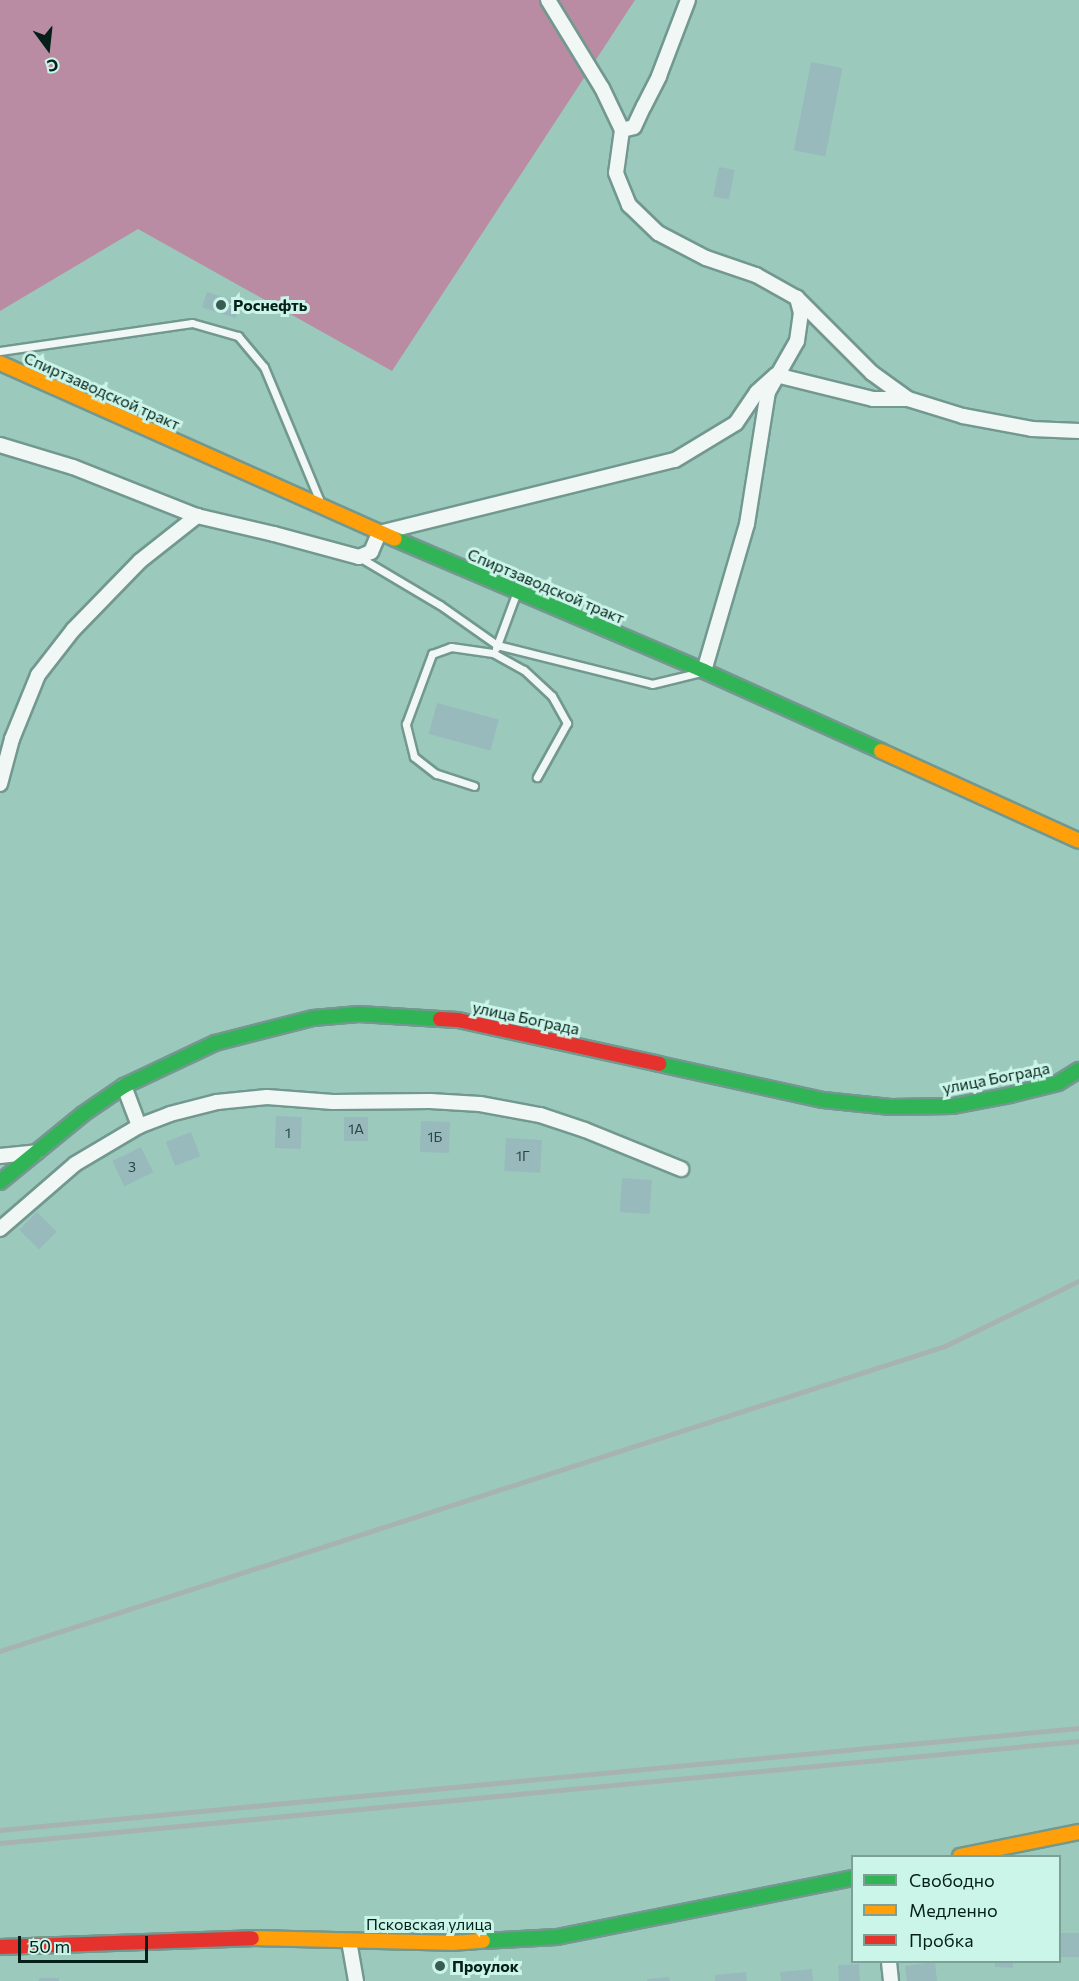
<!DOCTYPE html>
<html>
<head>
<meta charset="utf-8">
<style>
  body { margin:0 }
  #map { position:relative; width:1079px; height:1981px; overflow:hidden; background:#9bcabd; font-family:Commissioner,sans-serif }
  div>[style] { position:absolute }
  .forest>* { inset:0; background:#ba8ca4 }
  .building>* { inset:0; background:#98babc; transform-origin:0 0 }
  .roads { filter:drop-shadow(2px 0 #72988f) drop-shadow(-2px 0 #72988f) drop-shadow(0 2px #72988f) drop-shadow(0 -2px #72988f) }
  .lane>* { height:7px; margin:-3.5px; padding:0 3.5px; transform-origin:3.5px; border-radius:3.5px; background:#f0f7f5 }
  .street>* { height:14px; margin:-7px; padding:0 7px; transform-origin:7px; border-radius:7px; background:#f0f7f5 }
  .fast>* { height:14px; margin:-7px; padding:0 7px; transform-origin:7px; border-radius:7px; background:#30b455 }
  .slow>* { height:14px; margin:-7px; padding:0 7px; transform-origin:7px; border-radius:7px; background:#ff9f0a }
  .jam>* { height:14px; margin:-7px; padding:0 7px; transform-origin:7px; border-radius:7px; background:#e5322d }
  .rail>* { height:4.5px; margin:-2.25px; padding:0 2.25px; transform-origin:2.25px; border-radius:2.25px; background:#a7b3af }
  .dots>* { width:16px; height:16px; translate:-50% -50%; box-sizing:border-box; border:3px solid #ccf5e9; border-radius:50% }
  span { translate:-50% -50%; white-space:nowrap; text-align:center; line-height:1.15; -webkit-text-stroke:6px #ccf5e9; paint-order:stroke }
  .number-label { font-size:14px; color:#294642 }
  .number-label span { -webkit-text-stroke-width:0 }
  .poi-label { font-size:16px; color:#042019; font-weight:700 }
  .left { translate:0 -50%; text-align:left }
  .street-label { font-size:16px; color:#042019 }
  .legend { position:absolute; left:851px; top:1855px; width:210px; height:108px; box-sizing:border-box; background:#ccf5e9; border:2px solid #7ca096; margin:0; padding:8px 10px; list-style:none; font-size:18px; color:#042019 }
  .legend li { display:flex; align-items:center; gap:12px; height:30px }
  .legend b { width:30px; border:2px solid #7ca096 }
  .north { position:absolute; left:18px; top:18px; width:60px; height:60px; -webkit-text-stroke:4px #ccf5e9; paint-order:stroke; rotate:165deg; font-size:16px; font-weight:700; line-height:24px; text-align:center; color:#042019 }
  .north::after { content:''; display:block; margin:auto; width:21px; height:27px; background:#042019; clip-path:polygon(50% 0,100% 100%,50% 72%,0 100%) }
  .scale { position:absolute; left:18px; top:1936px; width:130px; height:27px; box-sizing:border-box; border:3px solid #042019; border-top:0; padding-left:8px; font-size:18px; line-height:21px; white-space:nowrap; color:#042019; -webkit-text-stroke:4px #ccf5e9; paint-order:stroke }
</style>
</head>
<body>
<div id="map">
  <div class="forest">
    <div style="clip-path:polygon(0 0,635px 0,392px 371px,138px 229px,0 311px)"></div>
  </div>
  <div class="building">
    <div style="left:811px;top:62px;width:32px;height:90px;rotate:11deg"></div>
    <div style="left:719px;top:167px;width:16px;height:30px;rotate:11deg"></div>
    <div style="left:207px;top:292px;width:35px;height:16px;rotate:18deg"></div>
    <div style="left:437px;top:703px;width:64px;height:32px;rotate:15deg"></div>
    <div style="left:276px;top:1116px;width:26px;height:32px;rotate:2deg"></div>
    <div style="left:344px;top:1117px;width:24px;height:24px"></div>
    <div style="left:421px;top:1121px;width:29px;height:31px;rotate:2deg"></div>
    <div style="left:191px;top:1132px;width:26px;height:27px;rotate:69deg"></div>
    <div style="left:506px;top:1138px;width:36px;height:33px;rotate:3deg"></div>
    <div style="left:141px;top:1147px;width:28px;height:32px;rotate:64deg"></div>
    <div style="left:622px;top:1178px;width:30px;height:34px;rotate:4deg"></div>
    <div style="left:37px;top:1212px;width:28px;height:25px;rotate:45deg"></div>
    <div style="left:1079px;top:1933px;width:24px;height:19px;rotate:90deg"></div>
    <div style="clip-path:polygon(935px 1962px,937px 1981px,907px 1981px,905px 1966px)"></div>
    <div style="clip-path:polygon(995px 1962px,1013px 1962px,1013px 1968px,995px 1967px)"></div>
    <div style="left:859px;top:1964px;width:17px;height:21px;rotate:87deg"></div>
    <div style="clip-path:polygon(812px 1969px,813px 1981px,781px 1981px,780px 1972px)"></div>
    <div style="clip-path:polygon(746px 1972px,747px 1981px,715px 1981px,715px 1975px)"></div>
    <div style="clip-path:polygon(669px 1977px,670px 1981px,647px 1981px,647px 1979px)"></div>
    <div style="left:39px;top:1978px;width:20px;height:3px"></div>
  </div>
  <div class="roads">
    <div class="lane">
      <div style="left:0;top:351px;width:194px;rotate:-8.3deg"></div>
      <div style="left:192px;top:323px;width:48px;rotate:15.8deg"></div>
      <div style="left:238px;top:336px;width:40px;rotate:50deg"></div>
      <div style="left:264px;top:367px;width:148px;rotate:67.4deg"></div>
      <div style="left:359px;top:557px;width:94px;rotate:30.7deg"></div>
      <div style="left:440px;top:605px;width:70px;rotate:35.1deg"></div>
      <div style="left:497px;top:645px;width:160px;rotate:14.1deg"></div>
      <div style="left:652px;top:684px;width:46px;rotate:-13.7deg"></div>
      <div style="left:496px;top:648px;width:58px;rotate:-69.7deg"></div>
      <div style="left:474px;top:786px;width:40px;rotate:-162deg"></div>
      <div style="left:436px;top:774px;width:28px;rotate:-142deg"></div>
      <div style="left:414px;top:757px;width:34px;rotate:-104deg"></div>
      <div style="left:406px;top:724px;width:75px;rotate:-69.6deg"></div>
      <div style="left:432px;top:654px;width:20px;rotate:-20deg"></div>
      <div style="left:451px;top:647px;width:42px;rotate:8.1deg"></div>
      <div style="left:493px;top:653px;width:35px;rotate:29deg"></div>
      <div style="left:524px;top:670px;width:38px;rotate:43deg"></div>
      <div style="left:552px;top:696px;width:31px;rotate:61deg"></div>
      <div style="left:567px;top:723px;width:62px;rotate:119.1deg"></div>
    </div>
    <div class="street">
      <div style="left:548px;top:0;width:103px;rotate:58.5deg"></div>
      <div style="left:602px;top:88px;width:47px;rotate:64.5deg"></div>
      <div style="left:622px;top:130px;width:43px;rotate:97.9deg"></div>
      <div style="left:616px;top:173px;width:35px;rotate:68deg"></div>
      <div style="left:629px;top:205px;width:40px;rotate:44deg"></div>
      <div style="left:658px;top:233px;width:54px;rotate:27.5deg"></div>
      <div style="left:706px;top:258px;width:53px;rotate:18.8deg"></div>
      <div style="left:756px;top:275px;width:47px;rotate:29.3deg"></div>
      <div style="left:797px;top:298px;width:106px;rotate:45deg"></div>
      <div style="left:872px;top:373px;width:44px;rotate:35.8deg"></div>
      <div style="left:622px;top:130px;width:12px;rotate:-14deg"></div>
      <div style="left:634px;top:127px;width:23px;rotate:-65deg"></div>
      <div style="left:644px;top:106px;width:34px;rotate:-63deg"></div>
      <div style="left:659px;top:76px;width:81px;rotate:-69.1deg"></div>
      <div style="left:0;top:445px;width:76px;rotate:16.8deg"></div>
      <div style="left:73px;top:467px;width:133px;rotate:21.6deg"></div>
      <div style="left:704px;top:671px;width:153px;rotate:-73.7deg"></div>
      <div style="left:747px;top:524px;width:134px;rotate:-81deg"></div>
      <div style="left:768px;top:392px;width:59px;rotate:-60.4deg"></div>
      <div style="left:797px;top:341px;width:28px;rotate:-82deg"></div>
      <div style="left:801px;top:313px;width:16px;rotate:-105deg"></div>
      <div style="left:0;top:784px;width:47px;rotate:-75.1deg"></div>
      <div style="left:12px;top:739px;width:69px;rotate:-67.9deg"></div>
      <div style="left:38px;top:675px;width:57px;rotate:-52.1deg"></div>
      <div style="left:73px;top:630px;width:96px;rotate:-45.8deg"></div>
      <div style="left:140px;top:561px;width:73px;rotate:-38.3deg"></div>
      <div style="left:197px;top:516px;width:79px;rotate:13.2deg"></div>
      <div style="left:274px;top:534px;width:88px;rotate:15.1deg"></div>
      <div style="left:359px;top:557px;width:13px;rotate:-23deg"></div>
      <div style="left:371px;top:552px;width:21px;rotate:-67deg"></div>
      <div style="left:379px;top:533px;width:305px;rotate:-13.9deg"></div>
      <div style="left:675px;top:460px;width:71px;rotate:-31.2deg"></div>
      <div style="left:736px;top:423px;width:37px;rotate:-56deg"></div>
      <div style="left:757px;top:392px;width:25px;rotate:-42deg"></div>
      <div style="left:776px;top:375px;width:100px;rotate:13.9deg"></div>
      <div style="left:873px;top:399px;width:35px"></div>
      <div style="left:908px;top:399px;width:58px;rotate:17.2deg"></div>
      <div style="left:963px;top:416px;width:70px;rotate:10.7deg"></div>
      <div style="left:1032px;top:429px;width:47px;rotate:2.4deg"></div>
      <div style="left:124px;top:1086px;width:43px;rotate:69.4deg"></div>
      <div style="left:0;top:1156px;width:37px;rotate:-6deg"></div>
      <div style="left:0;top:1229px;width:99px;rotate:-40.9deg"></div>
      <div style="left:75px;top:1164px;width:74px;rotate:-30.7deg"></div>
      <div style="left:139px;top:1126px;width:33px;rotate:-21deg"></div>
      <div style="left:170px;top:1114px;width:49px;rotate:-14.3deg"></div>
      <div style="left:217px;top:1102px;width:50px;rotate:-5.7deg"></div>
      <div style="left:267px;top:1097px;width:66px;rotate:4.3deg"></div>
      <div style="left:333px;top:1102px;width:97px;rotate:-0.6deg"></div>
      <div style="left:430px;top:1101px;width:50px;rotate:3.4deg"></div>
      <div style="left:480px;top:1104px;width:61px;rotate:10.4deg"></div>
      <div style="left:540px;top:1115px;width:47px;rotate:18.4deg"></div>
      <div style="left:585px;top:1130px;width:104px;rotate:22.1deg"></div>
      <div style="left:349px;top:1941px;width:41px;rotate:80.1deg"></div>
      <div style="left:889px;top:1962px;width:19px;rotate:84deg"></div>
    </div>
    <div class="fast">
      <div style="left:395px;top:539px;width:336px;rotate:23.1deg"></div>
      <div style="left:704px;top:671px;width:194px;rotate:24.3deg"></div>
      <div style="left:659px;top:1064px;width:168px;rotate:12.4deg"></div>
      <div style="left:823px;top:1100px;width:68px;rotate:5.9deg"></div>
      <div style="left:891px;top:1107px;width:62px;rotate:-0.9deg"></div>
      <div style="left:953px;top:1106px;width:58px;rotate:-10.9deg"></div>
      <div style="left:1010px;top:1095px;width:49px;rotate:-14deg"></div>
      <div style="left:1058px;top:1083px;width:25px;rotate:-32deg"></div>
      <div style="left:0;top:1182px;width:107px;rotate:-39.3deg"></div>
      <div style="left:83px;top:1114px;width:50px;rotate:-34.3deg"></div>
      <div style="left:124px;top:1086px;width:101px;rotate:-25.3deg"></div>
      <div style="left:215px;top:1043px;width:101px;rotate:-14.3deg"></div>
      <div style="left:313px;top:1018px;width:46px;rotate:-5deg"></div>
      <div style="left:359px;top:1014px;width:81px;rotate:3.5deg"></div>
      <div style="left:483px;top:1941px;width:74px;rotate:-3.1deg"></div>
      <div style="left:557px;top:1937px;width:301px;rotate:-11.3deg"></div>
    </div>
    <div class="slow">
      <div style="left:0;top:363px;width:432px;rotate:24deg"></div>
      <div style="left:881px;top:751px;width:217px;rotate:24.4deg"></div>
      <div style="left:960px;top:1856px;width:121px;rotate:-11.4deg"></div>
      <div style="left:252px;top:1938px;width:199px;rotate:1.4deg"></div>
      <div style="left:451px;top:1943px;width:32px;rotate:-4deg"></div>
    </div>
    <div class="jam">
      <div style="left:440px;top:1019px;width:18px;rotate:3deg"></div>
      <div style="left:458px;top:1020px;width:206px;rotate:12.3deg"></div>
      <div style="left:0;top:1947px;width:252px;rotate:-2deg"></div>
    </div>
  </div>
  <div class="rail">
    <div style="left:0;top:1651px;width:993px;rotate:-17.89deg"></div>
    <div style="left:945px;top:1346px;width:149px;rotate:-25.9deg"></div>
    <div style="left:0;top:1830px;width:1084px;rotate:-5.4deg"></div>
    <div style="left:0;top:1843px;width:1084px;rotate:-5.4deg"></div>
  </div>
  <div class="dots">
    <div style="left:221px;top:305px;background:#395c52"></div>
    <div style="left:440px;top:1966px;background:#395c52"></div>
  </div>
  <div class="number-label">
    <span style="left:356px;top:1129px">1А</span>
    <span style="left:288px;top:1133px">1</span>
    <span style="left:435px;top:1137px">1Б</span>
    <span style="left:523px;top:1156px">1Г</span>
    <span style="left:132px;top:1167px">3</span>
  </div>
  <div class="poi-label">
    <span class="left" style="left:233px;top:305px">Роснефть</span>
    <span class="left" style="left:452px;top:1966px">Проулок</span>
  </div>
  <div class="street-label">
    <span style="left:102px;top:391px;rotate:24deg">Спиртзаводской тракт</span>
    <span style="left:546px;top:586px;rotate:23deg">Спиртзаводской тракт</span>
    <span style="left:526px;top:1018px;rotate:12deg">улица Бограда</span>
    <span style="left:996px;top:1078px;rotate:-11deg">улица Бограда</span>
    <span style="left:429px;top:1924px">Псковская улица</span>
  </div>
  <ul class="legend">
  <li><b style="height:8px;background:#30b455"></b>Свободно</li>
  <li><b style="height:8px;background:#ff9f0a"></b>Медленно</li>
  <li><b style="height:8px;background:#e5322d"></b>Пробка</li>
  </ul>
  <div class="north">С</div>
  <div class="scale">50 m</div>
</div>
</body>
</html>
